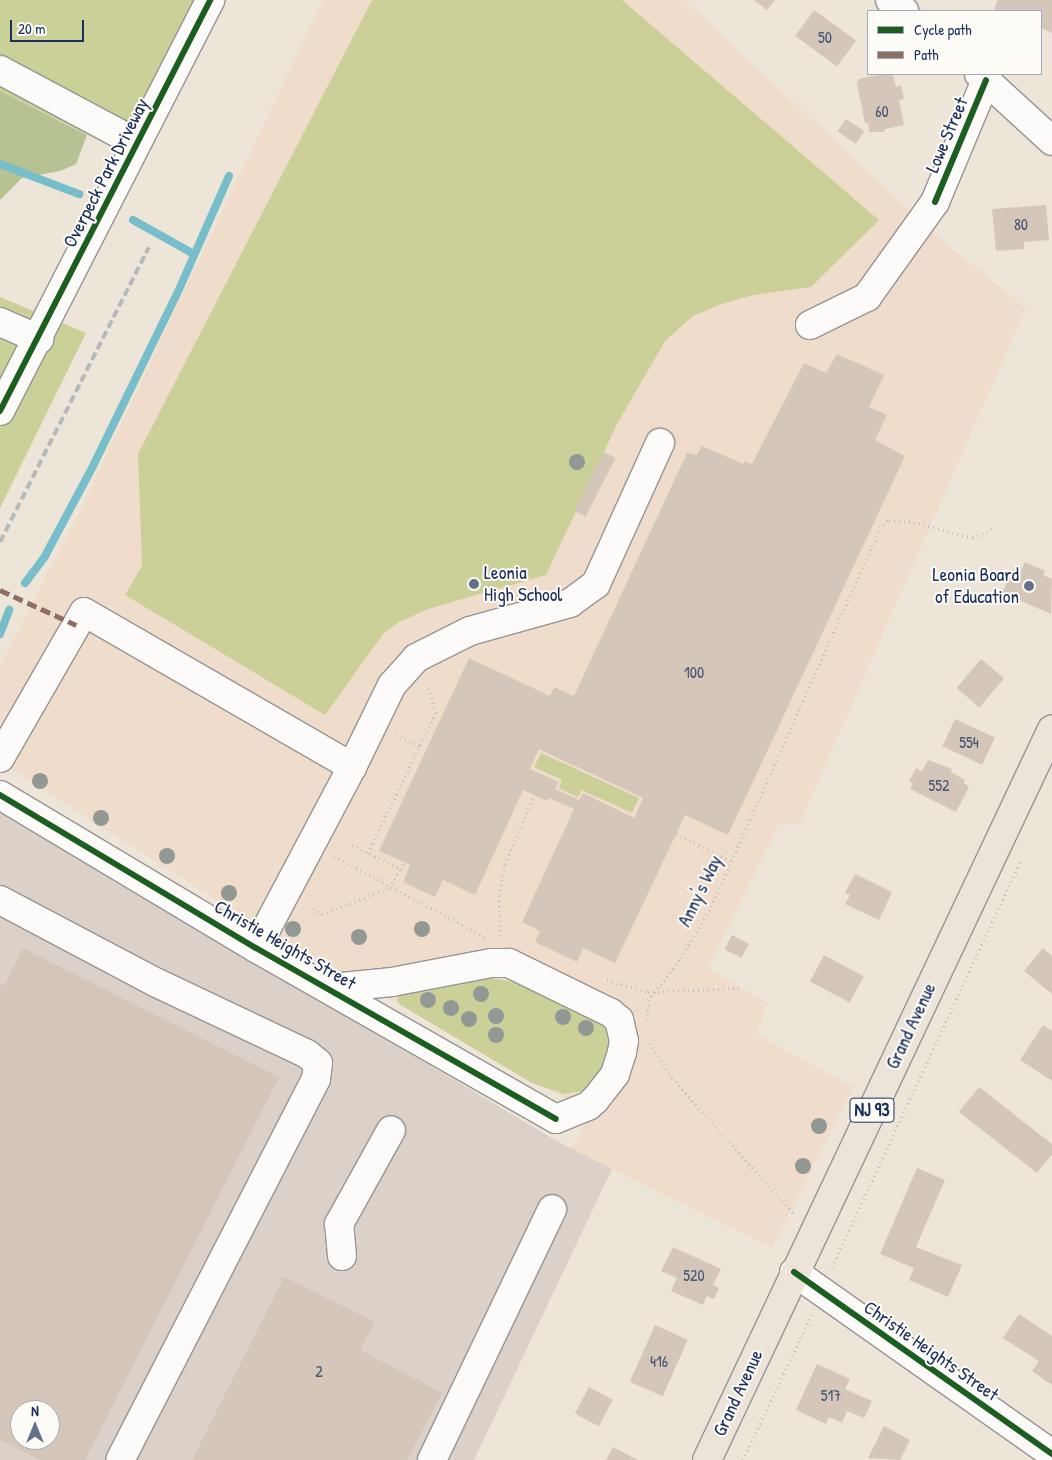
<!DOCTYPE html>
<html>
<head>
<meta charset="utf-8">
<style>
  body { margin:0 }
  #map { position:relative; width:1052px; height:1460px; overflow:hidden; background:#ede5d8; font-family:"Patrick Hand",sans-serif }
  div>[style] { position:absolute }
  .built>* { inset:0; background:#f0dcca }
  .industrial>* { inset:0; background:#dcd1c8 }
  .green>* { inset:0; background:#cad097 }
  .forest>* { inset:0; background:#b7c292 }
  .stream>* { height:8px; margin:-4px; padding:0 4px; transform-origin:4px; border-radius:4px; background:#77beca }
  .building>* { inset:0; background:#d4c7b9; transform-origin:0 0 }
  .path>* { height:3px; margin-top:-1.5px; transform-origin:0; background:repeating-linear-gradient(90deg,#c0c0c3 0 1px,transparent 0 5px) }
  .roads { filter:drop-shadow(1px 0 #959495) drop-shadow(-1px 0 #959495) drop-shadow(0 1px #959495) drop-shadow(0 -1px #959495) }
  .minor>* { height:28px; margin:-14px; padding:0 14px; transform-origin:14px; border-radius:14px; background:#fcfbf9 }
  .major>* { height:28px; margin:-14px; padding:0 14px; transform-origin:14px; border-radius:14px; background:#ece3d9 }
  .rail>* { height:4px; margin-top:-2px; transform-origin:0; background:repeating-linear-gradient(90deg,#b7b8bb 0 8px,transparent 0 12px) }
  .quiet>* { height:5px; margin-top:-2.5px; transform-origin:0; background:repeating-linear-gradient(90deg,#8d6e63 0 10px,transparent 0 15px) }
  .cycleway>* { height:6px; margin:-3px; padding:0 3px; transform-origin:3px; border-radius:3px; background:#1b5e20 }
  .trees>* { width:16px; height:16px; margin:-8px; border-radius:50%; background:#929995 }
  .dots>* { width:14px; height:14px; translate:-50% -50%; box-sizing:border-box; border:2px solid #fdfcf7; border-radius:50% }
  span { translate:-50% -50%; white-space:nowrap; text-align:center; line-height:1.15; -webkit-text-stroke:4px #fdfcf7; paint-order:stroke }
  .number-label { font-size:16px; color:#495575 }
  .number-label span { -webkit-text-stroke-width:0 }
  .shield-label span { padding:1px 4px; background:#fdfcf7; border:1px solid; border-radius:4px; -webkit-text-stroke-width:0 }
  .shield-label { font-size:18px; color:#1b2f5e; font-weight:700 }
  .street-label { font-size:19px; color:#1b2f5e }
  .poi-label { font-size:19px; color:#1b2f5e }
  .left { translate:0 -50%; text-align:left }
  .right { translate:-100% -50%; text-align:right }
  .legend { position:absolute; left:867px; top:10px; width:175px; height:65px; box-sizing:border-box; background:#fdfcf7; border:1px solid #a3aaba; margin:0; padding:6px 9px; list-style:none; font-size:15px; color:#1b2f5e }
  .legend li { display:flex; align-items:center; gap:10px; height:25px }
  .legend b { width:25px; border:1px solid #a3aaba }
  .north { position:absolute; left:10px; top:1400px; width:50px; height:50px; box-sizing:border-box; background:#fdfcf7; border:1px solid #a3aaba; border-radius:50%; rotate:0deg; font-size:14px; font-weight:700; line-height:20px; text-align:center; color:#1b2f5e }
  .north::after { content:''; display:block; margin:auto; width:18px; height:22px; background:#646f89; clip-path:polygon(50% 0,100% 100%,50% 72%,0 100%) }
  .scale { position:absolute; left:10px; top:20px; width:74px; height:22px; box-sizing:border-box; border:2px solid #1b2f5e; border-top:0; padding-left:6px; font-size:15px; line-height:18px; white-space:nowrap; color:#1b2f5e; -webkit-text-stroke:4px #fdfcf7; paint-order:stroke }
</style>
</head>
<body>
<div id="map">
  <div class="built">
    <div style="clip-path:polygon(323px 0,684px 0,939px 238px,1026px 308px,799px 825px,779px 824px,708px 968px,768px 1003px,756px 1034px,853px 1087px,772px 1248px,571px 1149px,590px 1116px,597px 1111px,532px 1083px,399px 1004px,273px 936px,0 762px,0 666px,84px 502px)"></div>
  </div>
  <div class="industrial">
    <div style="clip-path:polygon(evenodd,0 809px,555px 1140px,612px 1169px,474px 1460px,0 1460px,0 809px,20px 1410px,50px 1410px,50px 1440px,20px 1440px,20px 1410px)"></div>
  </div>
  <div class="green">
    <div style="clip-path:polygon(0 0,210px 0,128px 162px,108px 145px,0 91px)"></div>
    <div style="clip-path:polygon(372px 0,622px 0,879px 220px,811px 287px,753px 295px,722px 304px,693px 316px,665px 341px,617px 424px,546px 575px,428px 609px,399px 622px,383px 634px,325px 715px,125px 595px,142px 566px,138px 454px)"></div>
    <div style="clip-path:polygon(0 297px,86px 333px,0 508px)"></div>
    <div style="clip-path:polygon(541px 753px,639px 798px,632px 813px,582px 790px,578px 797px,559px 788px,562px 780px,534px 767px)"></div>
    <div style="clip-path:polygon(488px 977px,513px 982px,590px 1012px,610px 1027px,613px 1057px,587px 1090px,564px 1094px,532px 1083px,399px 1004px,397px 1000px,400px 994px)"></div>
  </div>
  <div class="forest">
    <div style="clip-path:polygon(0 91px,87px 135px,76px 164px,60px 171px,22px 178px,0 200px)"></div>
  </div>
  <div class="stream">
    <div style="left:0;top:164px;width:85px;rotate:20.8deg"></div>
    <div style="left:133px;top:220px;width:68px;rotate:29.2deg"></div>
    <div style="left:25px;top:583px;width:34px;rotate:-53deg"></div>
    <div style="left:45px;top:556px;width:102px;rotate:-61.9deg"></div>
    <div style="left:93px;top:466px;width:191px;rotate:-64deg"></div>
    <div style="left:177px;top:294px;width:129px;rotate:-66.2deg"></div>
    <div style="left:0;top:634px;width:26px;rotate:-69deg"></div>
  </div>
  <div class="building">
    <div style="clip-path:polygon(754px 0,775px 0,767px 10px)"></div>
    <div style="clip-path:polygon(998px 0,1052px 0,1052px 33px,1041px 28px,1041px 11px,1000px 11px,994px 9px)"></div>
    <div style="left:814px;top:10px;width:52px;height:32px;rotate:36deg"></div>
    <div style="clip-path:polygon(882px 74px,893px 74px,896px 87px,901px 85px,904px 99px,899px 100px,904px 125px,885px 129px,884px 132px,869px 132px,868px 123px,865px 123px,857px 84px,859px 79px)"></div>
    <div style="left:846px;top:119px;width:22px;height:15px;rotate:34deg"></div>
    <div style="clip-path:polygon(1046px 205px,1049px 240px,1024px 242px,1024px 249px,996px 251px,992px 209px)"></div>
    <div style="clip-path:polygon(evenodd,837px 354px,884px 375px,869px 407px,887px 415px,875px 440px,905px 456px,728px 835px,685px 815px,615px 963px,583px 948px,577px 962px,535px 942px,540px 931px,522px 922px,574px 809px,549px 798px,547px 801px,523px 790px,475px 895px,443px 880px,435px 897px,403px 882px,410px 865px,379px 851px,469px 658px,550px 696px,554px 687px,574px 696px,687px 453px,697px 455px,702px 446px,743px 464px,744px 461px,752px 464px,804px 363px,826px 373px,837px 354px,539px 749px,643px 798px,634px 818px,583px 793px,579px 800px,555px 789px,559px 782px,530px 769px,539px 749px)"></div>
    <div style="left:604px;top:452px;width:13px;height:66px;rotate:27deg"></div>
    <div style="clip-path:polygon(1025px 562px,1045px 571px,1043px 575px,1052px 579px,1051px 614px,1002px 593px,1013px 569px,1020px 572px)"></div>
    <div style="left:981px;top:659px;width:30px;height:38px;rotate:40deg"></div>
    <div style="left:955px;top:719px;width:44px;height:30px;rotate:25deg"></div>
    <div style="clip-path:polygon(928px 760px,952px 769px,951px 772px,965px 780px,964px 783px,969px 787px,956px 812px,910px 789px,913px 783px,909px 781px,916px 768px,922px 771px)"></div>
    <div style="clip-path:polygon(855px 874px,892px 892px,879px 920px,845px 904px,850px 895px,845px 893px)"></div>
    <div style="left:732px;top:935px;width:19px;height:16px;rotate:28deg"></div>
    <div style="clip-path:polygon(evenodd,23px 948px,279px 1077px,85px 1460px,41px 1460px,0 1440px,0 984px,4px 986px,23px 948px,20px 1410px,50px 1410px,50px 1440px,20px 1440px,20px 1410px)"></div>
    <div style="clip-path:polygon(1043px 948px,1052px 956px,1052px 994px,1024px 971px)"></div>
    <div style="left:824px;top:955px;width:45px;height:30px;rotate:28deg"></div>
    <div style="clip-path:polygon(1043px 1025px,1052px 1031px,1052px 1081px,1020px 1060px)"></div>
    <div style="clip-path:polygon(979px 1087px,1052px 1144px,1052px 1154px,1037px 1173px,959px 1112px)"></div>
    <div style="clip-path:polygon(917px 1168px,945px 1180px,916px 1247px,962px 1265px,948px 1297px,909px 1280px,914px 1268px,880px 1254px)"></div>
    <div style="clip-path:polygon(673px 1247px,721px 1269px,713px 1285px,719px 1288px,714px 1299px,707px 1296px,703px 1305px,671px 1291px,677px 1278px,661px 1271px)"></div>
    <div style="clip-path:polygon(284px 1277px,375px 1322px,360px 1350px,442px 1393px,407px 1460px,192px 1460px)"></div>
    <div style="clip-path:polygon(1019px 1314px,1052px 1336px,1052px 1385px,1032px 1371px,1039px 1361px,1003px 1338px)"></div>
    <div style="left:655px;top:1325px;width:36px;height:62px;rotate:24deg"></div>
    <div style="clip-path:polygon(817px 1364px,850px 1379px,845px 1389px,872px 1401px,864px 1418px,847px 1411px,842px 1423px,829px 1417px,826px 1424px,796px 1410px)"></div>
    <div style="left:589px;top:1387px;width:27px;height:30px;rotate:28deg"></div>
    <div style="clip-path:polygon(884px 1426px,910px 1440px,900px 1460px,868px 1458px)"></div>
    <div style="clip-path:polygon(613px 1447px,638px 1460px,606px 1460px)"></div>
  </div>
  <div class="path">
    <div style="left:396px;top:735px;width:26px;rotate:25deg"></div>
    <div style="left:676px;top:834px;width:61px;rotate:26.1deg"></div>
    <div style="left:352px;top:845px;width:55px;rotate:26.1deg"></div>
    <div style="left:401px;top:869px;width:8px;rotate:-60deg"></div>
    <div style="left:368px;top:853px;width:156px;rotate:-64.1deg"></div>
    <div style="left:436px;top:713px;width:30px;rotate:-107deg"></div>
    <div style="left:334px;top:856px;width:171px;rotate:28.2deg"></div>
    <div style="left:313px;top:908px;width:11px;rotate:34deg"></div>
    <div style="left:322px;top:914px;width:73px;rotate:-20.9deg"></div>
    <div style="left:390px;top:888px;width:22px;rotate:-60deg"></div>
    <div style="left:500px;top:936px;width:41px;rotate:-91.4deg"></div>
    <div style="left:499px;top:895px;width:32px;rotate:-79deg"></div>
    <div style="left:505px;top:864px;width:74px;rotate:-66.9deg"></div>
    <div style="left:607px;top:980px;width:43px;rotate:16.3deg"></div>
    <div style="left:648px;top:992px;width:93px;rotate:-2.5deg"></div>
    <div style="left:647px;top:1020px;width:20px;rotate:-87deg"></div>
    <div style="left:648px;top:1000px;width:53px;rotate:-51.8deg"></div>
    <div style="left:681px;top:958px;width:55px;rotate:-59.2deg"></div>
    <div style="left:709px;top:911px;width:419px;rotate:-65.9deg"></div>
    <div style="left:880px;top:528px;width:12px;rotate:-42deg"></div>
    <div style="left:889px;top:520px;width:25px;rotate:5deg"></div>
    <div style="left:914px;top:522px;width:61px;rotate:15.2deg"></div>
    <div style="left:973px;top:538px;width:21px;rotate:-25deg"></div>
    <div style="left:650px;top:1043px;width:41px;rotate:57.8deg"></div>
    <div style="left:672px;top:1078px;width:183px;rotate:48.1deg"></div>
    <div style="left:832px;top:1267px;width:449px;rotate:-65.1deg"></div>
    <div style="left:743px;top:1460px;width:161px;rotate:-64.7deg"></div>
  </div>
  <div class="roads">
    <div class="minor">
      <div style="left:890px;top:0;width:18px;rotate:38deg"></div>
      <div style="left:0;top:70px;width:155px;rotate:28.1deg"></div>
      <div style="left:979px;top:74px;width:99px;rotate:42.5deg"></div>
      <div style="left:0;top:322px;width:43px;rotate:23.6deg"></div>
      <div style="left:810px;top:325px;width:64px;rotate:-26.2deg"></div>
      <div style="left:867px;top:297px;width:117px;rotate:-54.4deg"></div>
      <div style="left:935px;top:202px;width:132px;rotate:-67.3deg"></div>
      <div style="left:0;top:411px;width:462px;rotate:-62.9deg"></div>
      <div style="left:0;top:758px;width:168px;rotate:-60.1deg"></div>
      <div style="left:84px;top:612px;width:310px;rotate:30deg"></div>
      <div style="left:352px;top:767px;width:205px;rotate:117.9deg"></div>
      <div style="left:352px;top:767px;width:91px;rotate:-64deg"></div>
      <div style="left:392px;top:685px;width:36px;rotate:-48deg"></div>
      <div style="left:416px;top:658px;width:60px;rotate:-26.6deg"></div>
      <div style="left:470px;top:631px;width:104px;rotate:-15.6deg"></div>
      <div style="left:570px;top:603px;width:32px;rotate:-36deg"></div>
      <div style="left:596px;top:584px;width:155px;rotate:-65.6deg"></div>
      <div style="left:0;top:795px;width:298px;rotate:30.9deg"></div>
      <div style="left:256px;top:948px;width:345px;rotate:29.7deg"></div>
      <div style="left:556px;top:1119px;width:35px;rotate:-22deg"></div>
      <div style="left:588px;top:1106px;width:9px;rotate:-41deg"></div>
      <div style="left:595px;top:1100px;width:33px;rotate:-52deg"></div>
      <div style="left:615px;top:1074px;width:23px;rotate:-72deg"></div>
      <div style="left:622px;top:1052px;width:11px;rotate:-80deg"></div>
      <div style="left:624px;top:1041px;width:22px;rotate:-103deg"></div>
      <div style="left:619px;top:1020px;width:11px;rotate:-139deg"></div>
      <div style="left:611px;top:1013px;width:114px;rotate:-153.9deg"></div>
      <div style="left:509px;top:963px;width:18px;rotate:180deg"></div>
      <div style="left:491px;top:963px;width:101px;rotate:169.1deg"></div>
      <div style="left:392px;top:982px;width:61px;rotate:174.4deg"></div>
      <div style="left:0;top:900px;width:175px;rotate:27.9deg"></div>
      <div style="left:155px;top:982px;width:168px;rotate:25.3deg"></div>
      <div style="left:307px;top:1054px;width:14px;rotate:39deg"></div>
      <div style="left:318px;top:1063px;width:16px;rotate:97deg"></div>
      <div style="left:316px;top:1079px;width:428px;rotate:117.2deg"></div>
      <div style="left:342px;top:1256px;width:32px;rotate:-95deg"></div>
      <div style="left:339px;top:1224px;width:107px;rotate:-61deg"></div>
      <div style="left:794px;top:1272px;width:316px;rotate:35.2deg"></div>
      <div style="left:432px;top:1460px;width:278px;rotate:-64.4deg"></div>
    </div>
    <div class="major">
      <div style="left:707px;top:1460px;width:808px;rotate:-64.73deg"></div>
    </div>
  </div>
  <div class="rail">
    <div style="left:0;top:542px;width:330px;rotate:-63.2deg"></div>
  </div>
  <div class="quiet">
    <div style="left:0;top:590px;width:84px;rotate:24.7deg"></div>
  </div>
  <div class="cycleway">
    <div style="left:935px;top:202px;width:132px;rotate:-67.3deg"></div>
    <div style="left:0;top:411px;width:462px;rotate:-62.9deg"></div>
    <div style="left:0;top:795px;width:298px;rotate:30.9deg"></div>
    <div style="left:256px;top:948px;width:345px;rotate:29.7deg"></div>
    <div style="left:794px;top:1272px;width:316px;rotate:35.2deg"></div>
  </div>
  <div class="trees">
    <div style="left:577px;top:462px"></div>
    <div style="left:40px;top:781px"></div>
    <div style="left:101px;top:818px"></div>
    <div style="left:167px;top:856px"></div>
    <div style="left:229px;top:893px"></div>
    <div style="left:293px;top:929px"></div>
    <div style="left:422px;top:929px"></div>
    <div style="left:359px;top:937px"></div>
    <div style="left:481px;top:994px"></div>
    <div style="left:428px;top:1000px"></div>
    <div style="left:451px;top:1008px"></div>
    <div style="left:496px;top:1016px"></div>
    <div style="left:563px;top:1017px"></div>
    <div style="left:469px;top:1019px"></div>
    <div style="left:586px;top:1028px"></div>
    <div style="left:496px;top:1035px"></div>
    <div style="left:819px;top:1126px"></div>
    <div style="left:803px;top:1166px"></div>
  </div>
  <div class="dots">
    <div style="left:474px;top:584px;background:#646f89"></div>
    <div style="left:1029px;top:586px;background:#646f89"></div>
  </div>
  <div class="number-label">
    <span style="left:825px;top:37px">50</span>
    <span style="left:882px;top:111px">60</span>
    <span style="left:1021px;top:224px">80</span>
    <span style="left:694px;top:672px">100</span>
    <span style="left:969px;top:742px">554</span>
    <span style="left:939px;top:785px">552</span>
    <span style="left:694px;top:1275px">520</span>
    <span style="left:659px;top:1361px">416</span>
    <span style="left:319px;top:1371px">2</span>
    <span style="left:831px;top:1395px">517</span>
  </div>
  <div class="shield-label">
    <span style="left:872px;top:1110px">NJ 93</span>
  </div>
  <div class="street-label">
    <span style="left:947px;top:135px;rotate:-67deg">Lowe Street</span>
    <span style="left:106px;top:173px;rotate:-63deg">Overpeck Park Driveway</span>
    <span style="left:700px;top:891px;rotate:-64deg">Anny's Way</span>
    <span style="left:285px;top:945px;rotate:30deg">Christie Heights Street</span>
    <span style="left:911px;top:1026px;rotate:-65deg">Grand Avenue</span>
    <span style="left:931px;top:1351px;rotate:35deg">Christie Heights Street</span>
    <span style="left:738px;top:1393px;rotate:-65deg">Grand Avenue</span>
  </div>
  <div class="poi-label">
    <span class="left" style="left:484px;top:584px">Leonia<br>High School</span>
    <span class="right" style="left:1019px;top:586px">Leonia Board<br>of Education</span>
  </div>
  <ul class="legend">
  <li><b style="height:6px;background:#1b5e20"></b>Cycle path</li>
  <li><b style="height:6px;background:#8d6e63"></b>Path</li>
  </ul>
  <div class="north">N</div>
  <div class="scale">20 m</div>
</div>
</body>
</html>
